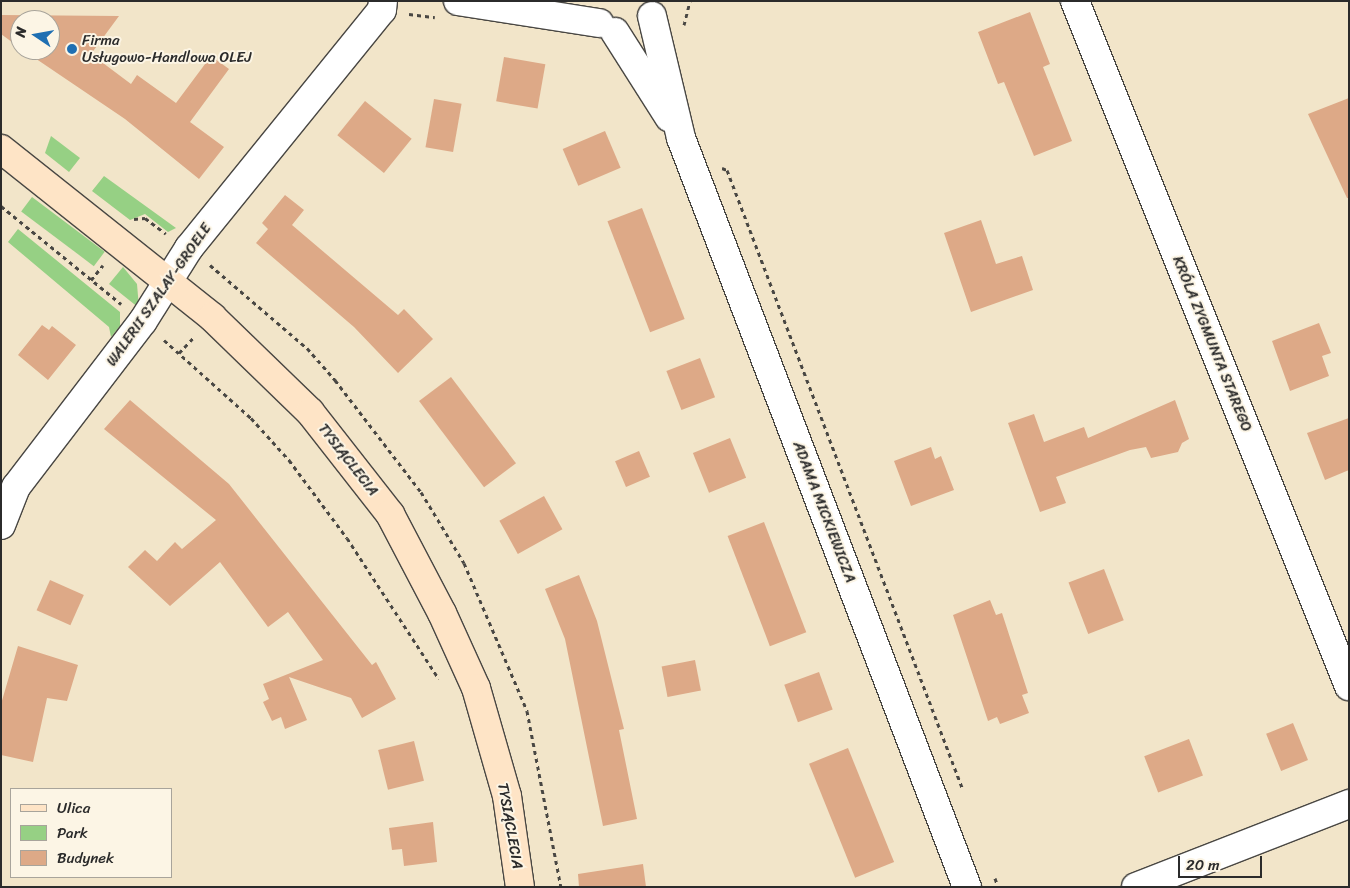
<!DOCTYPE html>
<html>
<head>
<meta charset="utf-8">
<style>
  body { margin:0 }
  #map { position:relative; width:1350px; height:888px; overflow:hidden; background:#f2e5c9; font-family:Sriracha,sans-serif }
  div>[style] { position:absolute }
  .green>* { inset:0; background:#96d084; transform-origin:0 0 }
  .building>* { inset:0; background:#dda987; transform-origin:0 0 }
  .path>* { height:3px; margin-top:-1.5px; transform-origin:0; background:repeating-linear-gradient(90deg,#494743 0 4px,transparent 0 8px) }
  .roads { filter:drop-shadow(1px 0 #494743) drop-shadow(-1px 0 #494743) drop-shadow(0 1px #494743) drop-shadow(0 -1px #494743) }
  .street>* { height:28px; margin:-14px; padding:0 14px; transform-origin:14px; border-radius:14px; background:#fff }
  .secondary>* { height:28px; margin:-14px; padding:0 14px; transform-origin:14px; border-radius:14px; background:#fee4c6 }
  .dots>* { width:14px; height:14px; translate:-50% -50%; box-sizing:border-box; border:2px solid #fcf5e5; border-radius:50% }
  span { translate:-50% -50%; white-space:nowrap; text-align:center; line-height:1.15; -webkit-text-stroke:4px #fcf5e5; paint-order:stroke }
  .poi-label { font-size:15px; color:#2b2b2b }
  .left { translate:0 -50%; text-align:left }
  .street-label { font-size:15px; color:#2b2b2b }
  .frame { position:absolute; inset:0; border:2px solid #2b2b2b; pointer-events:none }
  .legend { position:absolute; left:10px; top:788px; width:162px; height:90px; box-sizing:border-box; background:#fcf5e5; border:1px solid #a8a49b; margin:0; padding:6px 9px; list-style:none; font-size:15px; color:#2b2b2b }
  .legend li { display:flex; align-items:center; gap:10px; height:25px }
  .legend b { width:25px; border:1px solid #a8a49b }
  .north { position:absolute; left:10px; top:10px; width:50px; height:50px; box-sizing:border-box; background:#fcf5e5; border:1px solid #a8a49b; border-radius:50%; rotate:282deg; font-size:14px; font-weight:700; line-height:20px; text-align:center; color:#2b2b2b }
  .north::after { content:''; display:block; margin:auto; width:18px; height:22px; background:#1f6fb2; clip-path:polygon(50% 0,100% 100%,50% 72%,0 100%) }
  .scale { position:absolute; left:1178px; top:856px; width:84px; height:22px; box-sizing:border-box; border:2px solid #2b2b2b; border-top:0; padding-left:6px; font-size:15px; line-height:18px; white-space:nowrap; color:#2b2b2b; -webkit-text-stroke:4px #fcf5e5; paint-order:stroke }
</style>
</head>
<body>
<div id="map">
  <div class="green">
    <div style="clip-path:polygon(51px 136px,80px 158px,69px 172px,45px 153px)"></div>
    <div style="clip-path:polygon(104px 176px,176px 228px,168px 232px,145px 214px,130px 220px,92px 191px)"></div>
    <div style="left:32px;top:197px;width:91px;height:18px;rotate:37deg"></div>
    <div style="clip-path:polygon(18px 229px,120px 312px,120px 326px,111px 337px,109px 327px,8px 242px)"></div>
    <div style="clip-path:polygon(123px 267px,137px 284px,139px 308px,109px 284px)"></div>
  </div>
  <div class="building">
    <div style="clip-path:polygon(1030px 12px,1050px 64px,1043px 67px,1072px 141px,1034px 156px,1004px 82px,998px 84px,978px 32px)"></div>
    <div style="clip-path:polygon(1px 15px,119px 16px,91px 54px,131px 84px,137px 75px,176px 103px,211px 56px,229px 69px,190px 122px,224px 147px,199px 179px,125px 119px,23px 50px,50px 50px,50px 20px,20px 20px,20px 48px,1px 34px)"></div>
    <div style="left:504px;top:57px;width:42px;height:45px;rotate:10deg"></div>
    <div style="clip-path:polygon(1349px 98px,1349px 198px,1347px 198px,1308px 114px)"></div>
    <div style="left:434px;top:99px;width:28px;height:49px;rotate:10deg"></div>
    <div style="left:365px;top:101px;width:60px;height:44px;rotate:39deg"></div>
    <div style="left:605px;top:131px;width:40px;height:46px;rotate:67deg"></div>
    <div style="clip-path:polygon(285px 195px,304px 210px,292px 225px,398px 315px,404px 309px,433px 339px,398px 373px,354px 327px,256px 243px,268px 229px,262px 223px)"></div>
    <div style="left:642px;top:208px;width:119px;height:37px;rotate:69deg"></div>
    <div style="clip-path:polygon(981px 220px,996px 264px,1022px 256px,1033px 290px,971px 312px,944px 233px)"></div>
    <div style="clip-path:polygon(1319px 323px,1331px 353px,1322px 356px,1329px 376px,1290px 391px,1272px 341px)"></div>
    <div style="clip-path:polygon(42px 325px,49px 330px,52px 326px,76px 345px,48px 380px,18px 355px)"></div>
    <div style="left:700px;top:358px;width:42px;height:36px;rotate:69deg"></div>
    <div style="left:451px;top:377px;width:108px;height:40px;rotate:53deg"></div>
    <div style="clip-path:polygon(130px 400px,229px 484px,372px 665px,376px 662px,396px 699px,362px 718px,351px 698px,289px 677px,307px 720px,285px 729px,281px 717px,272px 721px,263px 702px,269px 699px,263px 684px,323px 660px,288px 612px,268px 627px,220px 562px,170px 606px,128px 567px,145px 550px,157px 561px,175px 542px,182px 549px,216px 520px,104px 429px)"></div>
    <div style="clip-path:polygon(1175px 400px,1189px 439px,1182px 443px,1178px 452px,1151px 458px,1146px 447px,1130px 450px,1056px 477px,1066px 503px,1040px 512px,1008px 423px,1034px 414px,1044px 442px,1084px 427px,1088px 438px)"></div>
    <div style="clip-path:polygon(1349px 418px,1349px 470px,1325px 480px,1307px 433px)"></div>
    <div style="left:730px;top:438px;width:43px;height:40px;rotate:68deg"></div>
    <div style="clip-path:polygon(931px 447px,935px 459px,941px 456px,954px 490px,911px 506px,894px 461px)"></div>
    <div style="left:639px;top:451px;width:28px;height:26px;rotate:67deg"></div>
    <div style="left:544px;top:496px;width:38px;height:51px;rotate:61deg"></div>
    <div style="left:764px;top:522px;width:118px;height:39px;rotate:69deg"></div>
    <div style="left:1104px;top:569px;width:55px;height:38px;rotate:69deg"></div>
    <div style="clip-path:polygon(579px 575px,597px 621px,624px 729px,619px 730px,637px 819px,603px 826px,565px 639px,545px 589px)"></div>
    <div style="left:50px;top:580px;width:37px;height:33px;rotate:24deg"></div>
    <div style="clip-path:polygon(990px 600px,996px 615px,1002px 613px,1028px 693px,1022px 695px,1029px 713px,1000px 724px,997px 717px,988px 721px,953px 615px)"></div>
    <div style="clip-path:polygon(18px 646px,78px 665px,67px 701px,47px 698px,33px 762px,1px 755px,1px 704px)"></div>
    <div style="left:695px;top:660px;width:31px;height:34px;rotate:79deg"></div>
    <div style="left:819px;top:672px;width:40px;height:37px;rotate:70deg"></div>
    <div style="left:1293px;top:723px;width:40px;height:29px;rotate:68deg"></div>
    <div style="left:1189px;top:739px;width:39px;height:48px;rotate:69deg"></div>
    <div style="left:414px;top:741px;width:41px;height:37px;rotate:76deg"></div>
    <div style="left:848px;top:748px;width:123px;height:42px;rotate:68deg"></div>
    <div style="clip-path:polygon(433px 822px,437px 862px,404px 866px,402px 849px,392px 850px,389px 828px)"></div>
    <div style="clip-path:polygon(643px 864px,646px 887px,579px 887px,578px 874px)"></div>
  </div>
  <div class="path">
    <div style="left:409px;top:14px;width:26px;rotate:7deg"></div>
    <div style="left:684px;top:25px;width:25px;rotate:-76deg"></div>
    <div style="left:722px;top:168px;width:5px;rotate:22deg"></div>
    <div style="left:727px;top:170px;width:663px;rotate:69.16deg"></div>
    <div style="left:1px;top:206px;width:155px;rotate:39.2deg"></div>
    <div style="left:134px;top:219px;width:11px;rotate:-5deg"></div>
    <div style="left:145px;top:218px;width:26px;rotate:37deg"></div>
    <div style="left:210px;top:265px;width:128px;rotate:40.6deg"></div>
    <div style="left:307px;top:348px;width:43px;rotate:48.8deg"></div>
    <div style="left:335px;top:380px;width:141px;rotate:52.5deg"></div>
    <div style="left:421px;top:492px;width:83px;rotate:58.8deg"></div>
    <div style="left:464px;top:563px;width:161px;rotate:66.9deg"></div>
    <div style="left:527px;top:711px;width:179px;rotate:79.1deg"></div>
    <div style="left:91px;top:280px;width:19px;rotate:-51deg"></div>
    <div style="left:164px;top:340px;width:117px;rotate:41.9deg"></div>
    <div style="left:251px;top:418px;width:57px;rotate:47.9deg"></div>
    <div style="left:289px;top:460px;width:97px;rotate:53.4deg"></div>
    <div style="left:347px;top:538px;width:168px;rotate:56.9deg"></div>
    <div style="left:179px;top:353px;width:22px;rotate:-47deg"></div>
    <div style="left:995px;top:878px;width:9px;rotate:72deg"></div>
  </div>
  <div class="roads">
    <div class="street">
      <div style="left:458px;top:1px;width:143px;rotate:8.9deg"></div>
      <div style="left:1075px;top:1px;width:738px;rotate:68.2deg"></div>
      <div style="left:652px;top:16px;width:125px;rotate:76.6deg"></div>
      <div style="left:681px;top:138px;width:802px;rotate:69.1deg"></div>
      <div style="left:615px;top:32px;width:101px;rotate:57.6deg"></div>
      <div style="left:1px;top:525px;width:41px;rotate:-68.5deg"></div>
      <div style="left:16px;top:487px;width:209px;rotate:-52.6deg"></div>
      <div style="left:143px;top:321px;width:86px;rotate:-57.8deg"></div>
      <div style="left:189px;top:248px;width:306px;rotate:-51deg"></div>
      <div style="left:382px;top:10px;width:9px;rotate:-84deg"></div>
      <div style="left:1136px;top:887px;width:229px;rotate:-21.3deg"></div>
    </div>
    <div class="secondary">
      <div style="left:1px;top:149px;width:270px;rotate:38.5deg"></div>
      <div style="left:212px;top:317px;width:136px;rotate:44.1deg"></div>
      <div style="left:310px;top:412px;width:130px;rotate:51.9deg"></div>
      <div style="left:390px;top:514px;width:112px;rotate:62.3deg"></div>
      <div style="left:442px;top:613px;width:82px;rotate:65.6deg"></div>
      <div style="left:476px;top:688px;width:112px;rotate:74deg"></div>
      <div style="left:507px;top:796px;width:92px;rotate:81.9deg"></div>
    </div>
  </div>
  <div class="dots">
    <div style="left:72px;top:49px;background:#1f6fb2"></div>
  </div>
  <div class="poi-label">
    <span class="left" style="left:82px;top:49px">Firma<br>Usługowo-Handlowa OLEJ</span>
  </div>
  <div class="street-label">
    <span style="left:159px;top:295px;rotate:-55deg">WALERII SZALAY-GROELE</span>
    <span style="left:1212px;top:344px;rotate:68deg">KRÓLA ZYGMUNTA STAREGO</span>
    <span style="left:348px;top:460px;rotate:52deg">TYSIĄCLECIA</span>
    <span style="left:824px;top:512px;rotate:69deg">ADAMA MICKIEWICZA</span>
    <span style="left:510px;top:826px;rotate:80deg">TYSIĄCLECIA</span>
  </div>
  <div class="frame"></div>
  <ul class="legend">
  <li><b style="height:6px;background:#fee4c6"></b>Ulica</li>
  <li><b style="height:14px;background:#96d084"></b>Park</li>
  <li><b style="height:14px;background:#dda987"></b>Budynek</li>
  </ul>
  <div class="north">N</div>
  <div class="scale">20 m</div>
</div>
</body>
</html>
